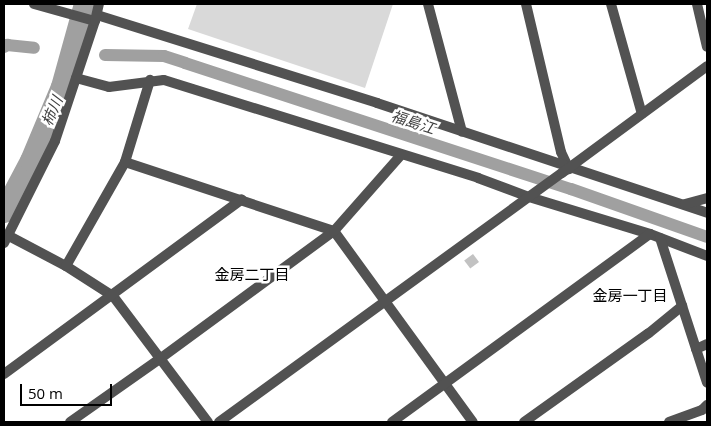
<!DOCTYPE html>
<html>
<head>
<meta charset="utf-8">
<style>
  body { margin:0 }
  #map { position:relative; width:711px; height:426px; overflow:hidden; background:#fff; font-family:"Open Sans","Noto Sans JP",sans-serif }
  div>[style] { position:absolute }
  .green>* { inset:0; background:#d9d9d9 }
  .canal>* { height:12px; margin:-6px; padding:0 6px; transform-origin:6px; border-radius:6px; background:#a0a0a0 }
  .river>* { height:22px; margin:-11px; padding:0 11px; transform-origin:11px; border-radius:11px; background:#a0a0a0 }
  .building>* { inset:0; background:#c2c2c2; transform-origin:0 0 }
  .minor>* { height:10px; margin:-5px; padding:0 5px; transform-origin:5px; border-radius:5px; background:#525252 }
  .tertiary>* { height:10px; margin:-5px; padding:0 5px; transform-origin:5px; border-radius:5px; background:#525252 }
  span { translate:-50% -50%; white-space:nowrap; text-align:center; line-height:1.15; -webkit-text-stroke:5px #fff; paint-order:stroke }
  .water-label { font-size:15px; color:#414141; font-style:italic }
  .neighbourhood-label { font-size:15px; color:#000 }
  .frame { position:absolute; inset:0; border:5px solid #000; pointer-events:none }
  .scale { position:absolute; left:20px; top:384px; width:92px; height:22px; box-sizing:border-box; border:2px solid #000; border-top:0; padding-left:6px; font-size:15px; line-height:18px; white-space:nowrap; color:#000; -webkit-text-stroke:4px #fff; paint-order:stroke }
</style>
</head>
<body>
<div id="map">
  <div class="green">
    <div style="clip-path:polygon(197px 4px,393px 4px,365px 88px,188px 29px)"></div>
  </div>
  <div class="canal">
    <div style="left:4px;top:47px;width:4px;rotate:-34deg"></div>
    <div style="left:7px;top:45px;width:27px;rotate:6deg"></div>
    <div style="left:105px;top:55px;width:59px;rotate:1deg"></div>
    <div style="left:164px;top:56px;width:22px;rotate:18deg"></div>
    <div style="left:185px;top:63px;width:406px;rotate:18.1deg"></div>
    <div style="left:571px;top:189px;width:144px;rotate:19.4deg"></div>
  </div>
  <div class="river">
    <div style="left:4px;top:212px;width:58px;rotate:-62.1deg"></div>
    <div style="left:31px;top:161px;width:80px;rotate:-67.3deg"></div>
    <div style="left:62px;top:87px;width:86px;rotate:-74.5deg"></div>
  </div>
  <div class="building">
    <div style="left:473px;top:254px;width:10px;height:11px;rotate:53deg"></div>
  </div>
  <div class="minor">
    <div style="left:34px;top:4px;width:63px;rotate:15.6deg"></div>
    <div style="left:428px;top:4px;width:132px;rotate:75.1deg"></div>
    <div style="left:526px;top:4px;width:152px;rotate:76.7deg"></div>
    <div style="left:561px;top:152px;width:19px;rotate:65deg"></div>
    <div style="left:611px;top:4px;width:114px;rotate:74.3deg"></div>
    <div style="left:697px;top:4px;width:44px;rotate:76.9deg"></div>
    <div style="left:97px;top:15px;width:294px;rotate:17.4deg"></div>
    <div style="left:377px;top:103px;width:348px;rotate:18.4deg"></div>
    <div style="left:76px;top:78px;width:34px;rotate:15deg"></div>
    <div style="left:109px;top:87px;width:55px;rotate:-7.3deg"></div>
    <div style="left:164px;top:80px;width:329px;rotate:17.3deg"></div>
    <div style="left:478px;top:178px;width:54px;rotate:20.4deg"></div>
    <div style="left:529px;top:197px;width:127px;rotate:17deg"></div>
    <div style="left:650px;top:234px;width:61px;rotate:21.1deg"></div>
    <div style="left:125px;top:162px;width:220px;rotate:18.3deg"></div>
    <div style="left:334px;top:231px;width:236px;rotate:54deg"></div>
    <div style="left:685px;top:204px;width:23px;rotate:-15deg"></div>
    <div style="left:9px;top:236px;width:64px;rotate:27.8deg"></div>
    <div style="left:66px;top:266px;width:56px;rotate:32.6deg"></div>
    <div style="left:113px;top:296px;width:158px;rotate:53deg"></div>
    <div style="left:660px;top:238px;width:152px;rotate:72deg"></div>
    <div style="left:4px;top:243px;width:114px;rotate:-63.4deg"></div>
    <div style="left:55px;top:141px;width:126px;rotate:-71.6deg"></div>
    <div style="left:95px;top:21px;width:17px;rotate:-77deg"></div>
    <div style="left:66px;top:266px;width:120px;rotate:-60.4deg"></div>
    <div style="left:125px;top:162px;width:86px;rotate:-73deg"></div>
    <div style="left:696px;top:349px;width:12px;rotate:-24deg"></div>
    <div style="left:4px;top:374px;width:295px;rotate:-36.3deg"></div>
    <div style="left:70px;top:422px;width:111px;rotate:-35.1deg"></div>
    <div style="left:161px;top:358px;width:215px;rotate:-36.3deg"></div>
    <div style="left:334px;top:231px;width:101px;rotate:-48.6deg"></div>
    <div style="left:219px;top:422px;width:424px;rotate:-36deg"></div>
    <div style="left:392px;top:422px;width:319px;rotate:-36.1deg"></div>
    <div style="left:524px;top:422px;width:153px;rotate:-35.5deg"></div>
    <div style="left:649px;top:333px;width:43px;rotate:-39.3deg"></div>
    <div style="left:669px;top:422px;width:35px;rotate:-20deg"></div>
    <div style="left:702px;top:410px;width:7px;rotate:-45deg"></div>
  </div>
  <div class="tertiary">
    <div style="left:562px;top:173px;width:180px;rotate:-36.4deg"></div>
  </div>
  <div class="water-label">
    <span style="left:52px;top:111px;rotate:-67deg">柿川</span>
    <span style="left:413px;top:122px;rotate:18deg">福島江</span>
  </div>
  <div class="neighbourhood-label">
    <span style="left:252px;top:275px">金房二丁目</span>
    <span style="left:630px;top:296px">金房一丁目</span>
  </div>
  <div class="frame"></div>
  <div class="scale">50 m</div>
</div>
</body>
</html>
